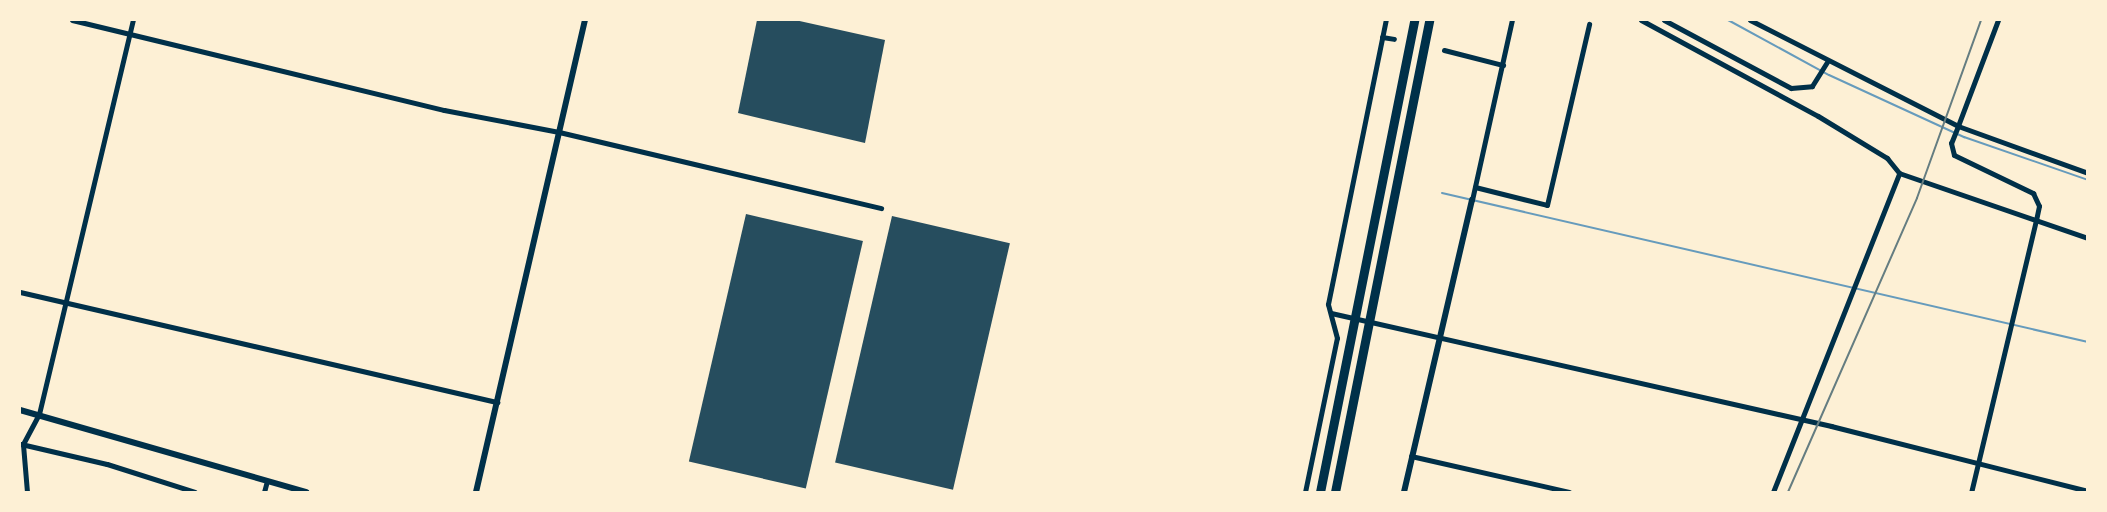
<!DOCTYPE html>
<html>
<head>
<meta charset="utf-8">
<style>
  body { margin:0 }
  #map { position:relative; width:2107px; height:512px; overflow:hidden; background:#fdf0d5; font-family:"DejaVu Sans",sans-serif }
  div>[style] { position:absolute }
  .stream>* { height:2px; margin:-1px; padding:0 1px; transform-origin:1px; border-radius:1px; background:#669bbc }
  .building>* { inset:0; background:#264d5e; transform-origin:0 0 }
  .minor>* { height:5px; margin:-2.5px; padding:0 2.5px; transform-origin:2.5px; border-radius:2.5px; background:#003049 }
  .tertiary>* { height:6px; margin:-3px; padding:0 3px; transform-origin:3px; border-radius:3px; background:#003049 }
  .motorway>* { height:9px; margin:-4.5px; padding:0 4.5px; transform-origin:4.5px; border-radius:4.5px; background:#003049 }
  .rail>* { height:2px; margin:-1px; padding:0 1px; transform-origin:1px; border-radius:1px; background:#657d81 }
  span { translate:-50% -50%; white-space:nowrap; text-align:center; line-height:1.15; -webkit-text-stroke:6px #fdf0d5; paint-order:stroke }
  .frame { position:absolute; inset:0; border:21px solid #fdf0d5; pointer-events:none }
</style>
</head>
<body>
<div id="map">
  <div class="stream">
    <div style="left:1728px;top:20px;width:115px;rotate:28.6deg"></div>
    <div style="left:1829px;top:75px;width:149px;rotate:24.7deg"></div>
    <div style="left:1964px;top:137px;width:131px;rotate:19.1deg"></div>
    <div style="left:1442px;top:193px;width:663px;rotate:12.99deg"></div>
  </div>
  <div class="building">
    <div style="clip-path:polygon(757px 20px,795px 20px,885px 40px,865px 143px,738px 113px)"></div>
    <div style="left:746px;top:214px;width:120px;height:254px;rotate:13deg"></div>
    <div style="left:892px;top:216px;width:121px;height:253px;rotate:13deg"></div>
  </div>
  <div class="minor">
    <div style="left:72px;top:20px;width:383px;rotate:13.6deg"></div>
    <div style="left:444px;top:110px;width:117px;rotate:10.8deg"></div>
    <div style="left:559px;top:132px;width:331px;rotate:13.3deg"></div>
    <div style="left:1641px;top:20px;width:201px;rotate:28.5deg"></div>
    <div style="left:1818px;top:116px;width:81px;rotate:31.3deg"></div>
    <div style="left:1887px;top:158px;width:19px;rotate:51deg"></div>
    <div style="left:1899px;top:173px;width:200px;rotate:19deg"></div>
    <div style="left:1664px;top:20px;width:144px;rotate:28.2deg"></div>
    <div style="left:1791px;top:88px;width:21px;rotate:-5deg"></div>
    <div style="left:1812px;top:86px;width:28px;rotate:-58deg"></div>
    <div style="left:1750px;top:20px;width:233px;rotate:27deg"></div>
    <div style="left:1958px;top:126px;width:18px;rotate:112deg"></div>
    <div style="left:1951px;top:143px;width:12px;rotate:76deg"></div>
    <div style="left:1954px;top:155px;width:88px;rotate:25.7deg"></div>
    <div style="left:2033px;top:193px;width:14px;rotate:65deg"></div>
    <div style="left:2039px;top:206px;width:14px;rotate:102deg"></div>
    <div style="left:2036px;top:220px;width:280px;rotate:103.4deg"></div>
    <div style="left:1998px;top:20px;width:113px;rotate:110.7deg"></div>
    <div style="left:1958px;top:126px;width:138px;rotate:19.9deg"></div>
    <div style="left:1382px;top:37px;width:12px;rotate:9deg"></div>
    <div style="left:1444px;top:50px;width:61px;rotate:14.3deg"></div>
    <div style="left:1475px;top:187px;width:74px;rotate:14deg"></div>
    <div style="left:1547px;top:205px;width:186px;rotate:-76.9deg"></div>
    <div style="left:1472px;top:200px;width:184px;rotate:-77.5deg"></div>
    <div style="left:20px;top:292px;width:490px;rotate:13deg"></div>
    <div style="left:1331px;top:313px;width:513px;rotate:12.73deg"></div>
    <div style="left:1831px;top:426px;width:265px;rotate:14.2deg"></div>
    <div style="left:21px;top:444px;width:88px;rotate:13.1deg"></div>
    <div style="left:107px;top:464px;width:92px;rotate:17.7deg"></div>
    <div style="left:1411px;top:456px;width:162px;rotate:12.8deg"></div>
    <div style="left:27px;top:492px;width:48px;rotate:-94.8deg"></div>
    <div style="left:23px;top:444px;width:34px;rotate:-62deg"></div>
    <div style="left:39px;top:414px;width:405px;rotate:-76.6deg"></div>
    <div style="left:264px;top:492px;width:11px;rotate:-75deg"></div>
    <div style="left:1305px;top:492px;width:157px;rotate:-78.3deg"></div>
    <div style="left:1337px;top:338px;width:35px;rotate:-105deg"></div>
    <div style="left:1328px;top:304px;width:290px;rotate:-78.5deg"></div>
    <div style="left:1773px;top:492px;width:343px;rotate:-68.4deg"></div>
  </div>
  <div class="tertiary">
    <div style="left:20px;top:410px;width:298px;rotate:16deg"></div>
    <div style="left:476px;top:492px;width:484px;rotate:-77deg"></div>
    <div style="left:1404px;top:492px;width:300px;rotate:-76.9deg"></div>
  </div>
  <div class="motorway">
    <div style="left:1320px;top:492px;width:481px;rotate:-78.7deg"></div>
    <div style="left:1335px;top:492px;width:481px;rotate:-78.7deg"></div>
  </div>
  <div class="rail">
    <div style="left:1788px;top:492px;width:321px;rotate:-66.3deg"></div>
    <div style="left:1917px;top:198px;width:189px;rotate:-70.2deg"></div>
  </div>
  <div class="frame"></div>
</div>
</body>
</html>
